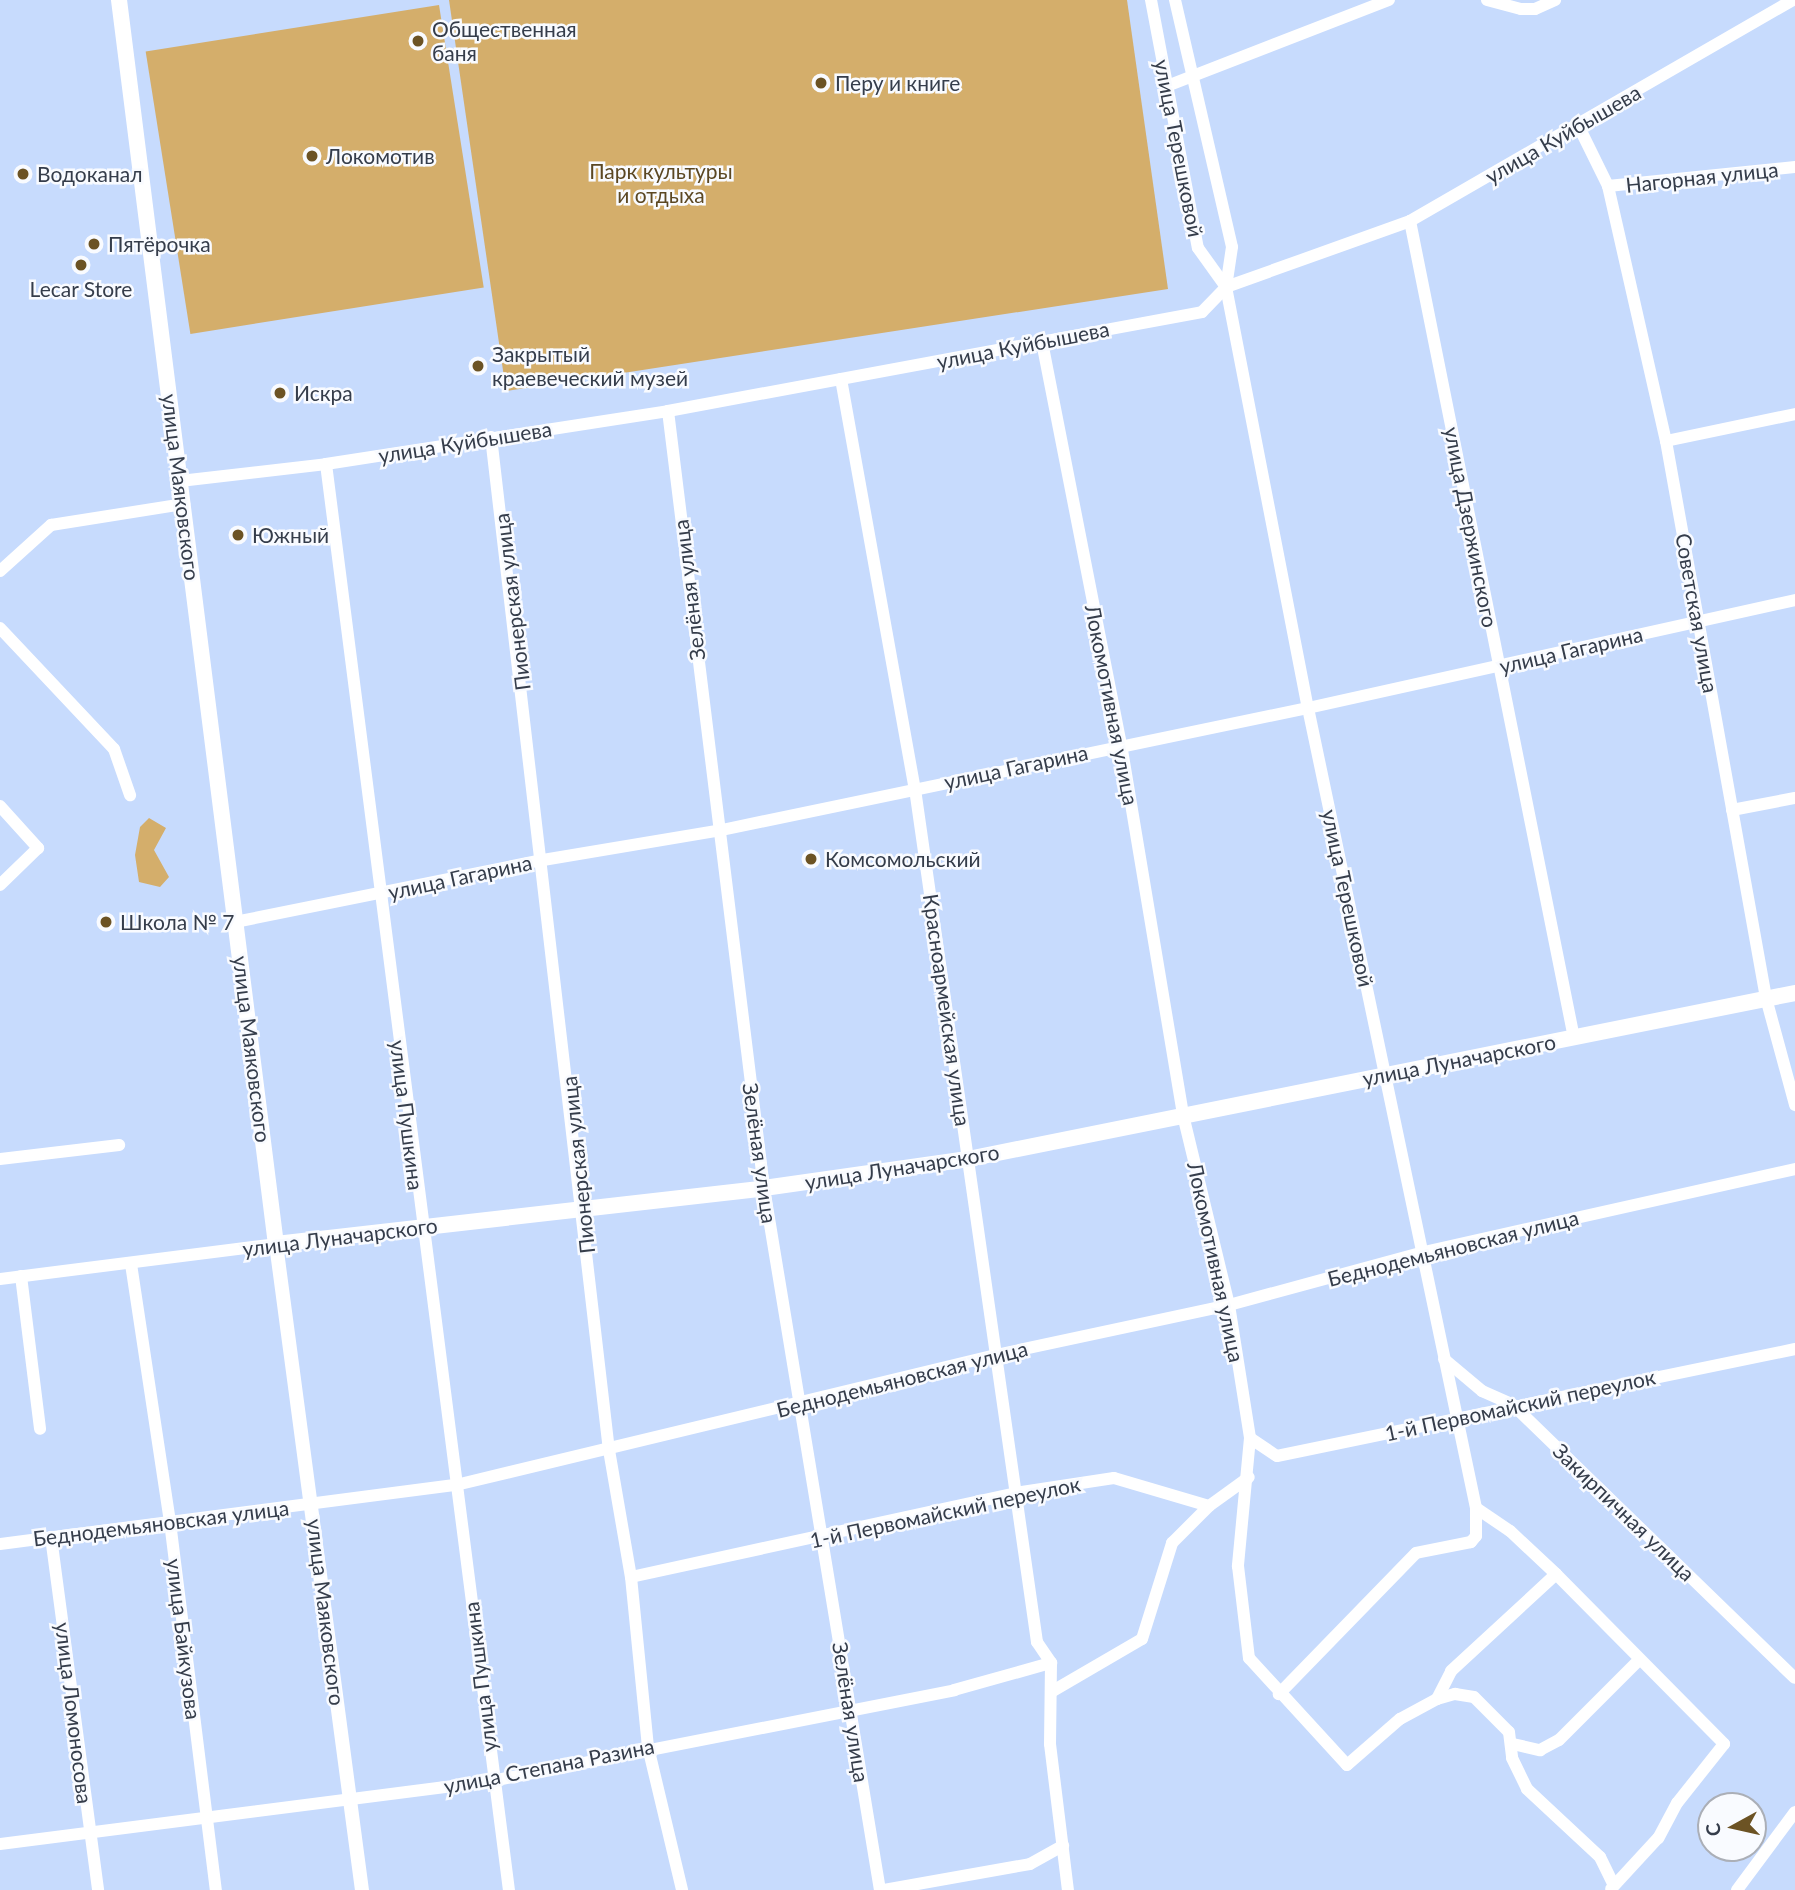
<!DOCTYPE html>
<html>
<head>
<meta charset="utf-8">
<style>
  body { margin:0 }
  #map { position:relative; width:1795px; height:1890px; overflow:hidden; background:#c7dbfd; font-family:Lato,sans-serif }
  div>[style] { position:absolute }
  .green>* { inset:0; background:#d4ae6b; transform-origin:0 0 }
  .minor>* { height:12px; margin:-6px; padding:0 6px; transform-origin:6px; border-radius:6px; background:#fff }
  .tertiary>* { height:14px; margin:-7px; padding:0 7px; transform-origin:7px; border-radius:7px; background:#fff }
  .secondary>* { height:16px; margin:-8px; padding:0 8px; transform-origin:8px; border-radius:8px; background:#fff }
  .dots>* { width:19px; height:19px; translate:-50% -50%; box-sizing:border-box; border:4px solid #f9fbff; border-radius:50% }
  span { translate:-50% -50%; white-space:nowrap; text-align:center; line-height:1.15; -webkit-text-stroke:5px #f9fbff; paint-order:stroke }
  .poi-label { font-size:21px; color:#353d4b }
  .left { translate:0 -50%; text-align:left }
  .street-label { font-size:21px; color:#353d4b }
  .park-label { font-size:21px; color:#5c4823 }
  .north { position:absolute; left:1697px; top:1792px; width:70px; height:70px; box-sizing:border-box; background:#f9fbff; border:2px solid #abafb7; border-radius:50%; rotate:262deg; font-size:19px; font-weight:700; line-height:28px; text-align:center; color:#353d4b }
  .north::after { content:''; display:block; margin:auto; width:24px; height:32px; background:#6c5324; clip-path:polygon(50% 0,100% 100%,50% 72%,0 100%) }
</style>
</head>
<body>
<div id="map">
  <div class="green">
    <div style="clip-path:polygon(449px 0,1127px 0,1168px 289px,506px 391px)"></div>
    <div style="left:439px;top:5px;width:286px;height:297px;rotate:81deg"></div>
    <div style="clip-path:polygon(149px 818px,166px 828px,154px 850px,169px 877px,160px 887px,139px 882px,135px 855px,140px 827px)"></div>
  </div>
  <div class="minor">
    <div style="left:1151px;top:0;width:252px;rotate:79.3deg"></div>
    <div style="left:1198px;top:248px;width:48px;rotate:54.3deg"></div>
    <div style="left:1175px;top:0;width:253px;rotate:77deg"></div>
    <div style="left:1232px;top:247px;width:40px;rotate:98.5deg"></div>
    <div style="left:1226px;top:287px;width:429px;rotate:79deg"></div>
    <div style="left:1308px;top:708px;width:817px;rotate:78.14deg"></div>
    <div style="left:1476px;top:1508px;width:28px;rotate:90deg"></div>
    <div style="left:1476px;top:1536px;width:8px;rotate:130deg"></div>
    <div style="left:1471px;top:1542px;width:56px;rotate:168.7deg"></div>
    <div style="left:1416px;top:1553px;width:197px;rotate:134.2deg"></div>
    <div style="left:1487px;top:0;width:35px;rotate:15deg"></div>
    <div style="left:1521px;top:9px;width:14px"></div>
    <div style="left:1535px;top:9px;width:22px;rotate:-24deg"></div>
    <div style="left:1167px;top:86px;width:238px;rotate:-21.2deg"></div>
    <div style="left:1579px;top:127px;width:66px;rotate:63.8deg"></div>
    <div style="left:1608px;top:186px;width:262px;rotate:77.2deg"></div>
    <div style="left:1666px;top:441px;width:566px;rotate:79.82deg"></div>
    <div style="left:1766px;top:998px;width:111px;rotate:74.8deg"></div>
    <div style="left:1608px;top:186px;width:188px;rotate:-5.8deg"></div>
    <div style="left:1410px;top:221px;width:833px;rotate:78.65deg"></div>
    <div style="left:1042px;top:342px;width:410px;rotate:78.9deg"></div>
    <div style="left:1121px;top:744px;width:376px;rotate:80.5deg"></div>
    <div style="left:1183px;top:1115px;width:195px;rotate:76.4deg"></div>
    <div style="left:1229px;top:1305px;width:135px;rotate:81deg"></div>
    <div style="left:1250px;top:1438px;width:129px;rotate:95.4deg"></div>
    <div style="left:1238px;top:1566px;width:93px;rotate:83.2deg"></div>
    <div style="left:1249px;top:1658px;width:145px;rotate:47.5deg"></div>
    <div style="left:1347px;top:1765px;width:70px;rotate:-41deg"></div>
    <div style="left:1400px;top:1719px;width:42px;rotate:-28.4deg"></div>
    <div style="left:1437px;top:1699px;width:19px;rotate:-16deg"></div>
    <div style="left:1455px;top:1694px;width:19px;rotate:9deg"></div>
    <div style="left:1474px;top:1697px;width:49px;rotate:45deg"></div>
    <div style="left:1509px;top:1732px;width:26px;rotate:83deg"></div>
    <div style="left:1512px;top:1758px;width:34px;rotate:64deg"></div>
    <div style="left:1527px;top:1789px;width:100px;rotate:43deg"></div>
    <div style="left:1600px;top:1857px;width:30px;rotate:64deg"></div>
    <div style="left:841px;top:379px;width:417px;rotate:79.8deg"></div>
    <div style="left:915px;top:789px;width:862px;rotate:81.86deg"></div>
    <div style="left:1037px;top:1642px;width:25px;rotate:56deg"></div>
    <div style="left:1051px;top:1663px;width:81px;rotate:90.7deg"></div>
    <div style="left:1050px;top:1744px;width:147px;rotate:83deg"></div>
    <div style="left:668px;top:411px;width:783px;rotate:82.96deg"></div>
    <div style="left:764px;top:1188px;width:712px;rotate:80.62deg"></div>
    <div style="left:491px;top:437px;width:1020px;rotate:83.36deg"></div>
    <div style="left:609px;top:1450px;width:129px;rotate:80.2deg"></div>
    <div style="left:631px;top:1577px;width:171px;rotate:84.3deg"></div>
    <div style="left:648px;top:1747px;width:147px;rotate:76.6deg"></div>
    <div style="left:1666px;top:441px;width:132px;rotate:-11.8deg"></div>
    <div style="left:326px;top:464px;width:1438px;rotate:82.69deg"></div>
    <div style="left:180px;top:481px;width:147px;rotate:-6.6deg"></div>
    <div style="left:326px;top:464px;width:346px;rotate:-8.8deg"></div>
    <div style="left:668px;top:411px;width:543px;rotate:-10.5deg"></div>
    <div style="left:1202px;top:312px;width:35px;rotate:-46deg"></div>
    <div style="left:1226px;top:287px;width:195px;rotate:-19.7deg"></div>
    <div style="left:1410px;top:221px;width:442px;rotate:-30deg"></div>
    <div style="left:0;top:571px;width:69px;rotate:-42deg"></div>
    <div style="left:51px;top:525px;width:135px;rotate:-9deg"></div>
    <div style="left:0;top:628px;width:166px;rotate:46.7deg"></div>
    <div style="left:114px;top:749px;width:49px;rotate:70.8deg"></div>
    <div style="left:0;top:806px;width:57px;rotate:47.9deg"></div>
    <div style="left:38px;top:848px;width:53px;rotate:135.8deg"></div>
    <div style="left:1732px;top:810px;width:64px;rotate:-10.8deg"></div>
    <div style="left:235px;top:922px;width:314px;rotate:-11.4deg"></div>
    <div style="left:543px;top:860px;width:176px;rotate:-9.5deg"></div>
    <div style="left:717px;top:831px;width:604px;rotate:-11.76deg"></div>
    <div style="left:1308px;top:708px;width:499px;rotate:-12.5deg"></div>
    <div style="left:0;top:1159px;width:120px;rotate:-6.7deg"></div>
    <div style="left:131px;top:1264px;width:261px;rotate:81.4deg"></div>
    <div style="left:170px;top:1522px;width:371px;rotate:82.9deg"></div>
    <div style="left:21px;top:1276px;width:154px;rotate:82.9deg"></div>
    <div style="left:0;top:1279px;width:278px;rotate:-7.2deg"></div>
    <div style="left:1444px;top:1359px;width:50px;rotate:40.1deg"></div>
    <div style="left:1482px;top:1391px;width:34px;rotate:24deg"></div>
    <div style="left:1513px;top:1405px;width:392px;rotate:44.1deg"></div>
    <div style="left:1250px;top:1438px;width:32px;rotate:34deg"></div>
    <div style="left:1277px;top:1456px;width:529px;rotate:-11.67deg"></div>
    <div style="left:51px;top:1537px;width:356px;rotate:82.4deg"></div>
    <div style="left:0;top:1544px;width:460px;rotate:-7.4deg"></div>
    <div style="left:456px;top:1485px;width:555px;rotate:-13.54deg"></div>
    <div style="left:996px;top:1355px;width:238px;rotate:-12.1deg"></div>
    <div style="left:1229px;top:1305px;width:202px;rotate:-15.2deg"></div>
    <div style="left:1424px;top:1252px;width:380px;rotate:-12.6deg"></div>
    <div style="left:1556px;top:1574px;width:239px;rotate:45.3deg"></div>
    <div style="left:1724px;top:1744px;width:75px;rotate:128.5deg"></div>
    <div style="left:1677px;top:1803px;width:40px;rotate:118deg"></div>
    <div style="left:1658px;top:1838px;width:69px;rotate:132.7deg"></div>
    <div style="left:631px;top:1577px;width:393px;rotate:-12.3deg"></div>
    <div style="left:1015px;top:1493px;width:100px;rotate:-8.6deg"></div>
    <div style="left:1114px;top:1478px;width:99px;rotate:16.4deg"></div>
    <div style="left:1209px;top:1506px;width:49px;rotate:-35.9deg"></div>
    <div style="left:1051px;top:1692px;width:105px;rotate:-30.2deg"></div>
    <div style="left:1142px;top:1639px;width:101px;rotate:-72.6deg"></div>
    <div style="left:1172px;top:1543px;width:52px;rotate:-45deg"></div>
    <div style="left:1437px;top:1699px;width:31px;rotate:-63deg"></div>
    <div style="left:1451px;top:1671px;width:143px;rotate:-42.7deg"></div>
    <div style="left:1556px;top:1574px;width:63px;rotate:-136.9deg"></div>
    <div style="left:1510px;top:1531px;width:41px;rotate:-145.9deg"></div>
    <div style="left:1513px;top:1744px;width:28px;rotate:13deg"></div>
    <div style="left:1540px;top:1750px;width:21px;rotate:-28deg"></div>
    <div style="left:1559px;top:1740px;width:112px;rotate:-45deg"></div>
    <div style="left:0;top:1844px;width:496px;rotate:-7.3deg"></div>
    <div style="left:492px;top:1781px;width:471px;rotate:-11.1deg"></div>
    <div style="left:954px;top:1690px;width:101px;rotate:-15.6deg"></div>
    <div style="left:884px;top:1890px;width:148px;rotate:-10.1deg"></div>
    <div style="left:1030px;top:1864px;width:38px;rotate:-29deg"></div>
    <div style="left:1737px;top:1890px;width:97px;rotate:-53.4deg"></div>
  </div>
  <div class="tertiary">
    <div style="left:276px;top:1244px;width:652px;rotate:82.42deg"></div>
  </div>
  <div class="secondary">
    <div style="left:119px;top:0;width:1254px;rotate:82.81deg"></div>
    <div style="left:276px;top:1244px;width:491px;rotate:-6.5deg"></div>
    <div style="left:764px;top:1188px;width:206px;rotate:-8.1deg"></div>
    <div style="left:968px;top:1159px;width:843px;rotate:-11.35deg"></div>
  </div>
  <div class="dots">
    <div style="left:418px;top:41px;background:#6c5324"></div>
    <div style="left:821px;top:83px;background:#6c5324"></div>
    <div style="left:312px;top:156px;background:#6c5324"></div>
    <div style="left:23px;top:174px;background:#6c5324"></div>
    <div style="left:94px;top:244px;background:#6c5324"></div>
    <div style="left:81px;top:265px;background:#6c5324"></div>
    <div style="left:478px;top:366px;background:#6c5324"></div>
    <div style="left:280px;top:393px;background:#6c5324"></div>
    <div style="left:238px;top:535px;background:#6c5324"></div>
    <div style="left:811px;top:859px;background:#6c5324"></div>
    <div style="left:106px;top:922px;background:#6c5324"></div>
  </div>
  <div class="poi-label">
    <span class="left" style="left:432px;top:41px">Общественная<br>баня</span>
    <span class="left" style="left:835px;top:83px">Перу и книге</span>
    <span class="left" style="left:326px;top:156px">Локомотив</span>
    <span class="left" style="left:37px;top:174px">Водоканал</span>
    <span class="left" style="left:108px;top:244px">Пятёрочка</span>
    <span style="left:81px;top:289px">Lecar Store</span>
    <span class="left" style="left:492px;top:366px">Закрытый<br>краевеческий музей</span>
    <span class="left" style="left:294px;top:393px">Искра</span>
    <span class="left" style="left:252px;top:535px">Южный</span>
    <span class="left" style="left:825px;top:859px">Комсомольский</span>
    <span class="left" style="left:120px;top:922px">Школа № 7</span>
  </div>
  <div class="street-label">
    <span style="left:1563px;top:134px;rotate:-30deg">улица Куйбышева</span>
    <span style="left:1179px;top:148px;rotate:79deg">улица Терешковой</span>
    <span style="left:1702px;top:177px;rotate:-6deg">Нагорная улица</span>
    <span style="left:1023px;top:345px;rotate:-11deg">улица Куйбышева</span>
    <span style="left:465px;top:442px;rotate:-9deg">улица Куйбышева</span>
    <span style="left:181px;top:487px;rotate:83deg">улица Маяковского</span>
    <span style="left:1471px;top:527px;rotate:79deg">улица Дзержинского</span>
    <span style="left:689px;top:590px;rotate:-97deg">Зелёная улица</span>
    <span style="left:512px;top:602px;rotate:-97deg">Пионерская улица</span>
    <span style="left:1697px;top:613px;rotate:80deg">Советская улица</span>
    <span style="left:1571px;top:650px;rotate:-13deg">улица Гагарина</span>
    <span style="left:1112px;top:705px;rotate:79deg">Локомотивная улица</span>
    <span style="left:1016px;top:767px;rotate:-12deg">улица Гагарина</span>
    <span style="left:460px;top:877px;rotate:-12deg">улица Гагарина</span>
    <span style="left:1348px;top:898px;rotate:78deg">улица Терешковой</span>
    <span style="left:947px;top:1010px;rotate:82deg">Красноармейская улица</span>
    <span style="left:252px;top:1049px;rotate:83deg">улица Маяковского</span>
    <span style="left:1459px;top:1060px;rotate:-11deg">улица Луначарского</span>
    <span style="left:407px;top:1115px;rotate:83deg">улица Пушкина</span>
    <span style="left:760px;top:1153px;rotate:82deg">Зелёная улица</span>
    <span style="left:578px;top:1165px;rotate:-96deg">Пионерская улица</span>
    <span style="left:902px;top:1167px;rotate:-9deg">улица Луначарского</span>
    <span style="left:340px;top:1237px;rotate:-7deg">улица Луначарского</span>
    <span style="left:1453px;top:1248px;rotate:-14deg">Беднодемьяновская улица</span>
    <span style="left:1216px;top:1262px;rotate:78deg">Локомотивная улица</span>
    <span style="left:902px;top:1379px;rotate:-14deg">Беднодемьяновская улица</span>
    <span style="left:1520px;top:1405px;rotate:-12deg">1-й Первомайский переулок</span>
    <span style="left:945px;top:1512px;rotate:-12deg">1-й Первомайский переулок</span>
    <span style="left:1624px;top:1512px;rotate:44deg">Закирпичная улица</span>
    <span style="left:161px;top:1523px;rotate:-7deg">Беднодемьяновская улица</span>
    <span style="left:326px;top:1612px;rotate:83deg">улица Маяковского</span>
    <span style="left:184px;top:1639px;rotate:83deg">улица Байкузова</span>
    <span style="left:480px;top:1677px;rotate:-97deg">улица Пушкина</span>
    <span style="left:851px;top:1712px;rotate:81deg">Зелёная улица</span>
    <span style="left:74px;top:1713px;rotate:83deg">улица Ломоносова</span>
    <span style="left:549px;top:1766px;rotate:-11deg">улица Степана Разина</span>
  </div>
  <div class="park-label">
    <span style="left:661px;top:183px">Парк культуры<br>и отдыха</span>
  </div>
  <div class="north">С</div>
</div>
</body>
</html>
